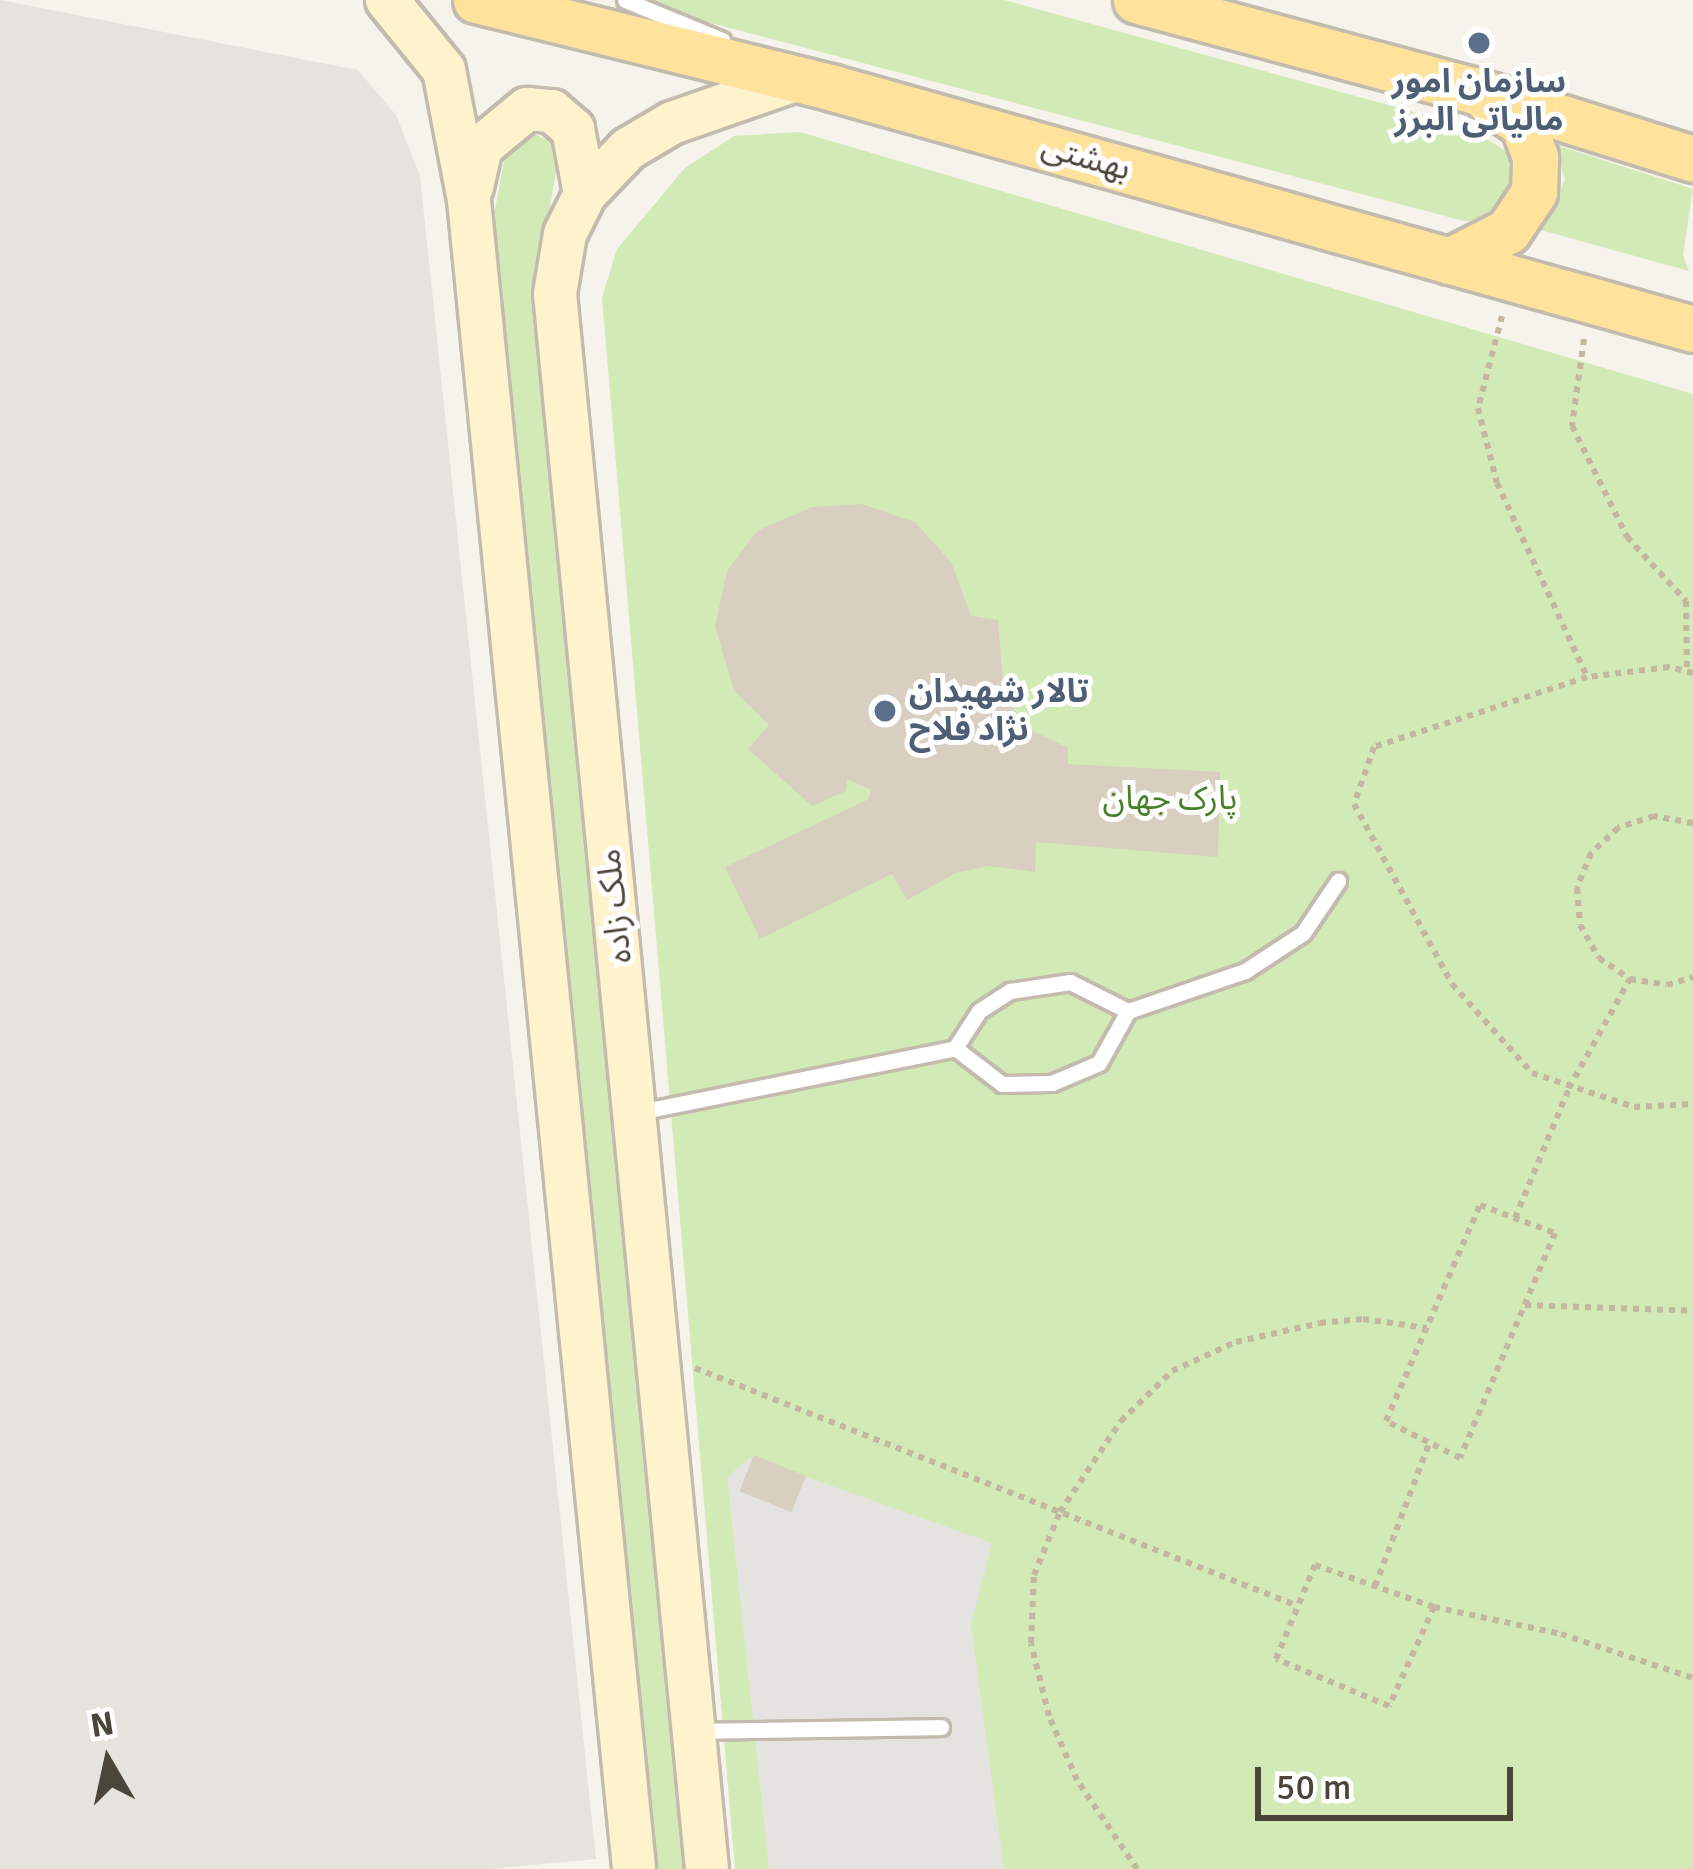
<!DOCTYPE html>
<html>
<head>
<meta charset="utf-8">
<style>
  body { margin:0 }
  #map { position:relative; width:1693px; height:1869px; overflow:hidden; background:#f6f3ec; font-family:Signika,"Noto Sans Arabic",sans-serif }
  div>[style] { position:absolute }
  .industrial>* { inset:0; background:#e6e2dd }
  .green>* { inset:0; background:#d2eab5 }
  .parking>* { inset:0; background:#e5e3e0 }
  .building>* { inset:0; background:#d8cfc1; transform-origin:0 0 }
  .path>* { height:6px; margin-top:-3px; transform-origin:0; background:repeating-linear-gradient(90deg,#c4b79f 0 6px,transparent 0 12px) }
  .roads { filter:drop-shadow(3px 0 #c2bbae) drop-shadow(-3px 0 #c2bbae) drop-shadow(0 3px #c2bbae) drop-shadow(0 -3px #c2bbae) }
  .service>* { height:15px; margin:-7.5px; padding:0 7.5px; transform-origin:7.5px; border-radius:7.5px; background:#fff }
  .secondary>* { height:42px; margin:-21px; padding:0 21px; transform-origin:21px; border-radius:21px; background:#fff3cd }
  .primary>* { height:45px; margin:-22.5px; padding:0 22.5px; transform-origin:22.5px; border-radius:22.5px; background:#ffe39c }
  .dots>* { width:33px; height:33px; translate:-50% -50%; box-sizing:border-box; border:6px solid #fff; border-radius:50% }
  span { translate:-50% -50%; white-space:nowrap; text-align:center; line-height:1.15; -webkit-text-stroke:10px #fff; paint-order:stroke }
  .service-label { font-size:33px; color:#4e5e75; font-weight:700 }
  .left { translate:0 -50%; text-align:left }
  .street-label { font-size:33px; color:#4b4439 }
  .park-label { font-size:33px; color:#4a7f2a }
  .north { position:absolute; left:48px; top:1701px; width:120px; height:120px; -webkit-text-stroke:9px #fff; paint-order:stroke; rotate:351deg; font-size:33px; font-weight:700; line-height:48px; text-align:center; color:#4b4439 }
  .north::after { content:''; display:block; margin:auto; width:42px; height:54px; background:#4b4439; clip-path:polygon(50% 0,100% 100%,50% 72%,0 100%) }
  .scale { position:absolute; left:1255px; top:1767px; width:258px; height:54px; box-sizing:border-box; border:6px solid #4b4439; border-top:0; padding-left:15px; font-size:36px; line-height:42px; white-space:nowrap; color:#4b4439; -webkit-text-stroke:9px #fff; paint-order:stroke }
</style>
</head>
<body>
<div id="map">
  <div class="industrial">
    <div style="clip-path:polygon(0 0,358px 70px,396px 115px,420px 176px,596px 1859px,488px 1869px,0 1869px)"></div>
  </div>
  <div class="green">
    <div style="clip-path:polygon(623px 0,1004px 0,1469px 127px,1516px 158px,1522px 182px,1496px 218px,1464px 221px)"></div>
    <div style="clip-path:polygon(800px 132px,1693px 394px,1693px 1869px,735px 1869px,602px 298px,617px 249px,685px 168px,734px 136px)"></div>
    <div style="clip-path:polygon(536px 135px,553px 142px,558px 160px,534px 301px,690px 1869px,658px 1869px,492px 226px,505px 155px,516px 138px)"></div>
    <div style="clip-path:polygon(1553px 144px,1693px 189px,1683px 255px,1689px 271px,1541px 230px,1565px 179px)"></div>
  </div>
  <div class="parking">
    <div style="clip-path:polygon(750px 1457px,992px 1543px,971px 1625px,1004px 1869px,769px 1869px,727px 1477px)"></div>
  </div>
  <div class="building">
    <div style="clip-path:polygon(862px 504px,915px 522px,951px 562px,971px 616px,998px 620px,1004px 697px,1029px 729px,1068px 748px,1068px 764px,1220px 772px,1218px 857px,1036px 842px,1035px 872px,988px 866px,956px 873px,907px 900px,892px 874px,760px 939px,725px 867px,869px 799px,871px 790px,847px 779px,846px 791px,812px 806px,748px 749px,769px 725px,734px 691px,715px 626px,727px 571px,757px 531px,812px 507px)"></div>
    <div style="left:754px;top:1455px;width:56px;height:39px;rotate:22deg"></div>
  </div>
  <div class="path">
    <div style="left:1502px;top:316px;width:95px;rotate:104.6deg"></div>
    <div style="left:1478px;top:408px;width:77px;rotate:75.8deg"></div>
    <div style="left:1497px;top:483px;width:214px;rotate:65.1deg"></div>
    <div style="left:1584px;top:339px;width:88px;rotate:97.9deg"></div>
    <div style="left:1572px;top:426px;width:124px;rotate:63.6deg"></div>
    <div style="left:1627px;top:537px;width:87px;rotate:47.3deg"></div>
    <div style="left:1686px;top:601px;width:70px;rotate:89.2deg"></div>
    <div style="left:1693px;top:673px;width:25px;rotate:-166deg"></div>
    <div style="left:1669px;top:667px;width:83px;rotate:173deg"></div>
    <div style="left:1587px;top:677px;width:224px;rotate:161.8deg"></div>
    <div style="left:1374px;top:747px;width:60px;rotate:109.3deg"></div>
    <div style="left:1354px;top:804px;width:205px;rotate:61.4deg"></div>
    <div style="left:1452px;top:984px;width:120px;rotate:48deg"></div>
    <div style="left:1532px;top:1073px;width:108px;rotate:18.4deg"></div>
    <div style="left:1634px;top:1107px;width:59px;rotate:-2.9deg"></div>
    <div style="left:1693px;top:823px;width:40px;rotate:-170deg"></div>
    <div style="left:1654px;top:816px;width:38px;rotate:162deg"></div>
    <div style="left:1618px;top:828px;width:37px;rotate:137deg"></div>
    <div style="left:1591px;top:853px;width:38px;rotate:112deg"></div>
    <div style="left:1577px;top:888px;width:37px;rotate:85deg"></div>
    <div style="left:1580px;top:925px;width:38px;rotate:60deg"></div>
    <div style="left:1599px;top:958px;width:37px;rotate:34deg"></div>
    <div style="left:1630px;top:979px;width:37px;rotate:9deg"></div>
    <div style="left:1667px;top:985px;width:27px;rotate:-17deg"></div>
    <div style="left:1480px;top:1205px;width:80px;rotate:20.5deg"></div>
    <div style="left:1555px;top:1233px;width:244px;rotate:112.9deg"></div>
    <div style="left:1460px;top:1458px;width:83px;rotate:-153.4deg"></div>
    <div style="left:1386px;top:1421px;width:236px;rotate:-66.5deg"></div>
    <div style="left:1515px;top:1218px;width:141px;rotate:-67.4deg"></div>
    <div style="left:1569px;top:1088px;width:125px;rotate:-60.8deg"></div>
    <div style="left:1525px;top:1305px;width:168px;rotate:2deg"></div>
    <div style="left:695px;top:1368px;width:648px;rotate:21.54deg"></div>
    <div style="left:1315px;top:1565px;width:126px;rotate:19.4deg"></div>
    <div style="left:1434px;top:1607px;width:109px;rotate:114.4deg"></div>
    <div style="left:1389px;top:1706px;width:122px;rotate:-157.4deg"></div>
    <div style="left:1276px;top:1659px;width:102px;rotate:-67.5deg"></div>
    <div style="left:1375px;top:1586px;width:152px;rotate:-69.2deg"></div>
    <div style="left:1434px;top:1607px;width:130px;rotate:12deg"></div>
    <div style="left:1561px;top:1634px;width:139px;rotate:18.4deg"></div>
    <div style="left:1137px;top:1869px;width:107px;rotate:-124deg"></div>
    <div style="left:1077px;top:1780px;width:70px;rotate:-113.6deg"></div>
    <div style="left:1049px;top:1716px;width:75px;rotate:-103.9deg"></div>
    <div style="left:1031px;top:1643px;width:68px;rotate:-87.5deg"></div>
    <div style="left:1034px;top:1575px;width:68px;rotate:-67.6deg"></div>
    <div style="left:1060px;top:1512px;width:110px;rotate:-56.2deg"></div>
    <div style="left:1121px;top:1421px;width:71px;rotate:-44.4deg"></div>
    <div style="left:1172px;top:1371px;width:70px;rotate:-24.4deg"></div>
    <div style="left:1236px;top:1342px;width:86px;rotate:-12.7deg"></div>
    <div style="left:1320px;top:1323px;width:43px;rotate:-5.3deg"></div>
    <div style="left:1363px;top:1319px;width:64px;rotate:8.1deg"></div>
  </div>
  <div class="roads">
    <div class="service">
      <div style="left:625px;top:0;width:105px;rotate:22.4deg"></div>
      <div style="left:955px;top:1048px;width:44px;rotate:-57deg"></div>
      <div style="left:979px;top:1011px;width:37px;rotate:-33deg"></div>
      <div style="left:1010px;top:991px;width:61px;rotate:-8.5deg"></div>
      <div style="left:1070px;top:982px;width:65px;rotate:26.6deg"></div>
      <div style="left:639px;top:1112px;width:322px;rotate:-11.4deg"></div>
      <div style="left:955px;top:1048px;width:59px;rotate:37.5deg"></div>
      <div style="left:1002px;top:1084px;width:50px;rotate:-1.1deg"></div>
      <div style="left:1052px;top:1083px;width:51px;rotate:-23.1deg"></div>
      <div style="left:1099px;top:1063px;width:60px;rotate:-60.9deg"></div>
      <div style="left:1128px;top:1011px;width:124px;rotate:-18.9deg"></div>
      <div style="left:1245px;top:971px;width:69px;rotate:-33.2deg"></div>
      <div style="left:1303px;top:933px;width:63px;rotate:-56.1deg"></div>
      <div style="left:698px;top:1731px;width:243px;rotate:-0.9deg"></div>
    </div>
    <div class="secondary">
      <div style="left:387px;top:0;width:90px;rotate:50.8deg"></div>
      <div style="left:444px;top:70px;width:132px;rotate:79.1deg"></div>
      <div style="left:469px;top:200px;width:1677px;rotate:84.35deg"></div>
      <div style="left:472px;top:187px;width:41px;rotate:-77.3deg"></div>
      <div style="left:481px;top:147px;width:60px;rotate:-39.6deg"></div>
      <div style="left:527px;top:109px;width:25px;rotate:5deg"></div>
      <div style="left:552px;top:111px;width:28px;rotate:41deg"></div>
      <div style="left:573px;top:129px;width:66px;rotate:79.5deg"></div>
      <div style="left:707px;top:1869px;width:1582px;rotate:-95.51deg"></div>
      <div style="left:555px;top:294px;width:61px;rotate:-80.5deg"></div>
      <div style="left:565px;top:234px;width:45px;rotate:-63.4deg"></div>
      <div style="left:585px;top:194px;width:62px;rotate:-46.3deg"></div>
      <div style="left:628px;top:149px;width:51px;rotate:-30.6deg"></div>
      <div style="left:672px;top:123px;width:133px;rotate:-19.2deg"></div>
    </div>
    <div class="primary">
      <div style="left:476px;top:0;width:368px;rotate:13.8deg"></div>
      <div style="left:833px;top:88px;width:893px;rotate:15.65deg"></div>
      <div style="left:1136px;top:0;width:349px;rotate:15deg"></div>
      <div style="left:1473px;top:90px;width:231px;rotate:17.4deg"></div>
      <div style="left:1449px;top:261px;width:66px;rotate:-27deg"></div>
      <div style="left:1508px;top:231px;width:47px;rotate:-56.3deg"></div>
      <div style="left:1534px;top:192px;width:35px;rotate:-88deg"></div>
      <div style="left:1535px;top:157px;width:35px;rotate:-110deg"></div>
      <div style="left:1523px;top:124px;width:41px;rotate:-145.9deg"></div>
    </div>
  </div>
  <div class="dots">
    <div style="left:1479px;top:43px;background:#5c6f8a"></div>
    <div style="left:885px;top:711px;background:#5c6f8a"></div>
  </div>
  <div class="service-label">
    <span style="left:1479px;top:101px">سازمان امور<br>مالیاتی البرز</span>
    <span class="left" style="left:909px;top:711px">تالار شهیدان<br>نژاد فلاح</span>
  </div>
  <div class="street-label">
    <span style="left:1086px;top:158px;rotate:16deg">بهشتى</span>
    <span style="left:615px;top:906px;rotate:-96deg">ملک زاده</span>
  </div>
  <div class="park-label">
    <span style="left:1170px;top:799px">پارک جهان</span>
  </div>
  <div class="north">N</div>
  <div class="scale">50 m</div>
</div>
</body>
</html>
